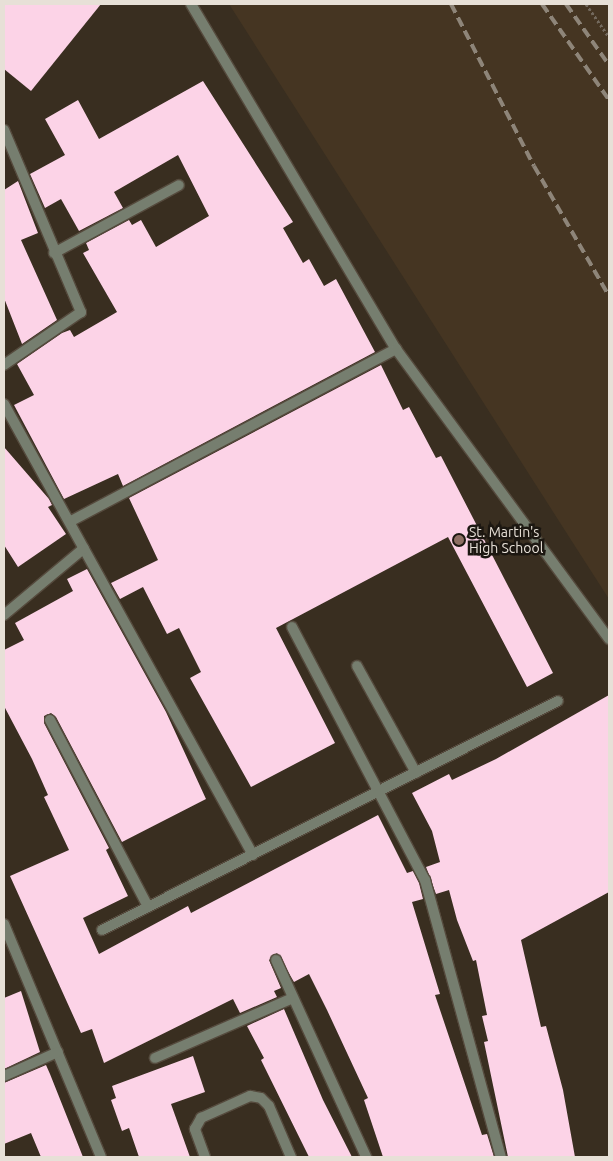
<!DOCTYPE html>
<html>
<head>
<meta charset="utf-8">
<style>
  body { margin:0 }
  #map { position:relative; width:613px; height:1161px; overflow:hidden; background:#392e20; font-family:Ubuntu,sans-serif }
  div>[style] { position:absolute }
  .built>* { inset:0; background:#453522 }
  .building>* { inset:0; background:#fcd3e7 }
  .path>* { height:3px; margin-top:-1.5px; transform-origin:0; background:repeating-linear-gradient(90deg,#73695d 0 2.5px,transparent 0 5px) }
  .roads { filter:drop-shadow(1px 0 #554a3d) drop-shadow(-1px 0 #554a3d) drop-shadow(0 1px #554a3d) drop-shadow(0 -1px #554a3d) }
  .service>* { height:10px; margin:-5px; padding:0 5px; transform-origin:5px; border-radius:5px; background:#767e6f }
  .minor>* { height:10px; margin:-5px; padding:0 5px; transform-origin:5px; border-radius:5px; background:#767e6f }
  .rail>* { height:4px; margin-top:-2px; transform-origin:0; background:repeating-linear-gradient(90deg,#8e8579 0 10px,transparent 0 15px) }
  .dots>* { width:14px; height:14px; translate:-50% -50%; box-sizing:border-box; border:2px solid #1c1711; border-radius:50% }
  span { translate:-50% -50%; white-space:nowrap; text-align:center; line-height:1.15; -webkit-text-stroke:5px #1c1711; paint-order:stroke }
  .poi-label { font-size:14px; color:#e7e0d7 }
  .left { translate:0 -50%; text-align:left }
  .frame { position:absolute; inset:0; border:5px solid #e7e0d7; pointer-events:none }
</style>
</head>
<body>
<div id="map">
  <div class="built">
    <div style="clip-path:polygon(229px 4px,609px 4px,609px 599px,573px 543px)"></div>
  </div>
  <div class="building">
    <div style="clip-path:polygon(4px 4px,101px 4px,31px 91px,4px 69px)"></div>
    <div style="clip-path:polygon(203px 81px,293px 222px,283px 228px,303px 263px,309px 259px,324px 286px,336px 279px,375px 352px,123px 486px,118px 474px,64px 499px,14px 405px,34px 395px,17px 364px,62px 333px,70px 330px,74px 337px,117px 312px,83px 253px,89px 250px,86px 243px,129px 220px,132px 225px,141px 220px,156px 247px,209px 216px,178px 155px,114px 192px,123px 208px,79px 231px,61px 199px,45px 208px,30px 174px,65px 155px,45px 119px,78px 100px,99px 139px)"></div>
    <div style="clip-path:polygon(18px 181px,38px 233px,21px 240px,57px 320px,22px 344px,4px 298px,4px 190px)"></div>
    <div style="clip-path:polygon(381px 365px,403px 410px,409px 407px,436px 458px,441px 456px,553px 673px,527px 687px,448px 537px,276px 628px,335px 743px,251px 787px,190px 678px,201px 672px,179px 628px,167px 634px,143px 587px,120px 599px,111px 583px,158px 560px,129px 498px)"></div>
    <div style="clip-path:polygon(4px 447px,49px 499px,52px 505px,48px 507px,66px 534px,18px 567px,4px 545px)"></div>
    <div style="clip-path:polygon(87px 569px,166px 712px,206px 799px,122px 842px,56px 717px,51px 713px,44px 716px,44px 723px,109px 848px,106px 850px,128px 896px,83px 918px,99px 954px,188px 906px,191px 913px,378px 815px,407px 873px,413px 871px,419px 883px,423px 899px,412px 902px,440px 994px,435px 995px,482px 1135px,487px 1134px,494px 1157px,383px 1157px,364px 1100px,368px 1098px,327px 1010px,309px 974px,294px 982px,277px 953px,269px 960px,281px 988px,274px 991px,277px 997px,240px 1013px,233px 999px,104px 1063px,92px 1029px,81px 1033px,10px 876px,69px 850px,44px 797px,48px 795px,32px 759px,4px 706px,4px 650px,24px 640px,15px 623px,73px 591px,67px 579px)"></div>
    <div style="clip-path:polygon(609px 695px,609px 892px,521px 940px,541px 1027px,546px 1026px,563px 1090px,575px 1157px,508px 1157px,484px 1042px,488px 1041px,482px 1016px,487px 1015px,476px 960px,473px 961px,457px 920px,449px 890px,436px 894px,426px 867px,440px 862px,432px 831px,412px 793px,449px 774px,452px 780px,496px 759px)"></div>
    <div style="clip-path:polygon(21px 991px,40px 1052px,4px 1069px,4px 998px)"></div>
    <div style="clip-path:polygon(284px 1009px,323px 1100px,352px 1157px,309px 1157px,261px 1060px,264px 1058px,247px 1026px)"></div>
    <div style="clip-path:polygon(193px 1056px,205px 1092px,171px 1104px,190px 1157px,139px 1157px,129px 1128px,122px 1131px,111px 1100px,116px 1098px,112px 1086px)"></div>
    <div style="clip-path:polygon(46px 1065px,50px 1074px,83px 1157px,41px 1157px,31px 1133px,4px 1144px,4px 1083px)"></div>
  </div>
  <div class="path">
    <div style="left:586px;top:4px;width:40px;rotate:55.1deg"></div>
  </div>
  <div class="roads">
    <div class="service">
      <div style="left:357px;top:666px;width:122px;rotate:61.1deg"></div>
    </div>
    <div class="minor">
      <div style="left:191px;top:4px;width:401px;rotate:59.3deg"></div>
      <div style="left:4px;top:130px;width:198px;rotate:67.1deg"></div>
      <div style="left:81px;top:312px;width:93px;rotate:145.5deg"></div>
      <div style="left:54px;top:253px;width:142px;rotate:-28.5deg"></div>
      <div style="left:4px;top:404px;width:515px;rotate:61.1deg"></div>
      <div style="left:71px;top:521px;width:368px;rotate:-27.9deg"></div>
      <div style="left:396px;top:349px;width:360px;rotate:53.7deg"></div>
      <div style="left:4px;top:615px;width:104px;rotate:-39.9deg"></div>
      <div style="left:292px;top:627px;width:286px;rotate:62.3deg"></div>
      <div style="left:425px;top:880px;width:287px;rotate:74.7deg"></div>
      <div style="left:50px;top:720px;width:211px;rotate:62.3deg"></div>
      <div style="left:4px;top:924px;width:252px;rotate:67.4deg"></div>
      <div style="left:102px;top:930px;width:510px;rotate:-26.67deg"></div>
      <div style="left:276px;top:960px;width:217px;rotate:65.4deg"></div>
      <div style="left:155px;top:1058px;width:150px;rotate:-23.5deg"></div>
      <div style="left:4px;top:1076px;width:59px;rotate:-24deg"></div>
      <div style="left:205px;top:1157px;width:30px;rotate:-110deg"></div>
      <div style="left:195px;top:1129px;width:13px;rotate:-61deg"></div>
      <div style="left:201px;top:1118px;width:54px;rotate:-24.2deg"></div>
      <div style="left:250px;top:1096px;width:11px;rotate:10deg"></div>
      <div style="left:261px;top:1098px;width:11px;rotate:45deg"></div>
      <div style="left:269px;top:1106px;width:56px;rotate:66.7deg"></div>
    </div>
  </div>
  <div class="rail">
    <div style="left:451px;top:4px;width:182px;rotate:62.9deg"></div>
    <div style="left:534px;top:166px;width:150px;rotate:60deg"></div>
    <div style="left:542px;top:4px;width:117px;rotate:55.1deg"></div>
    <div style="left:566px;top:4px;width:75px;rotate:54.8deg"></div>
  </div>
  <div class="dots">
    <div style="left:459px;top:540px;background:#8d6e63"></div>
  </div>
  <div class="poi-label">
    <span class="left" style="left:469px;top:540px">St. Martin's<br>High School</span>
  </div>
  <div class="frame"></div>
</div>
</body>
</html>
